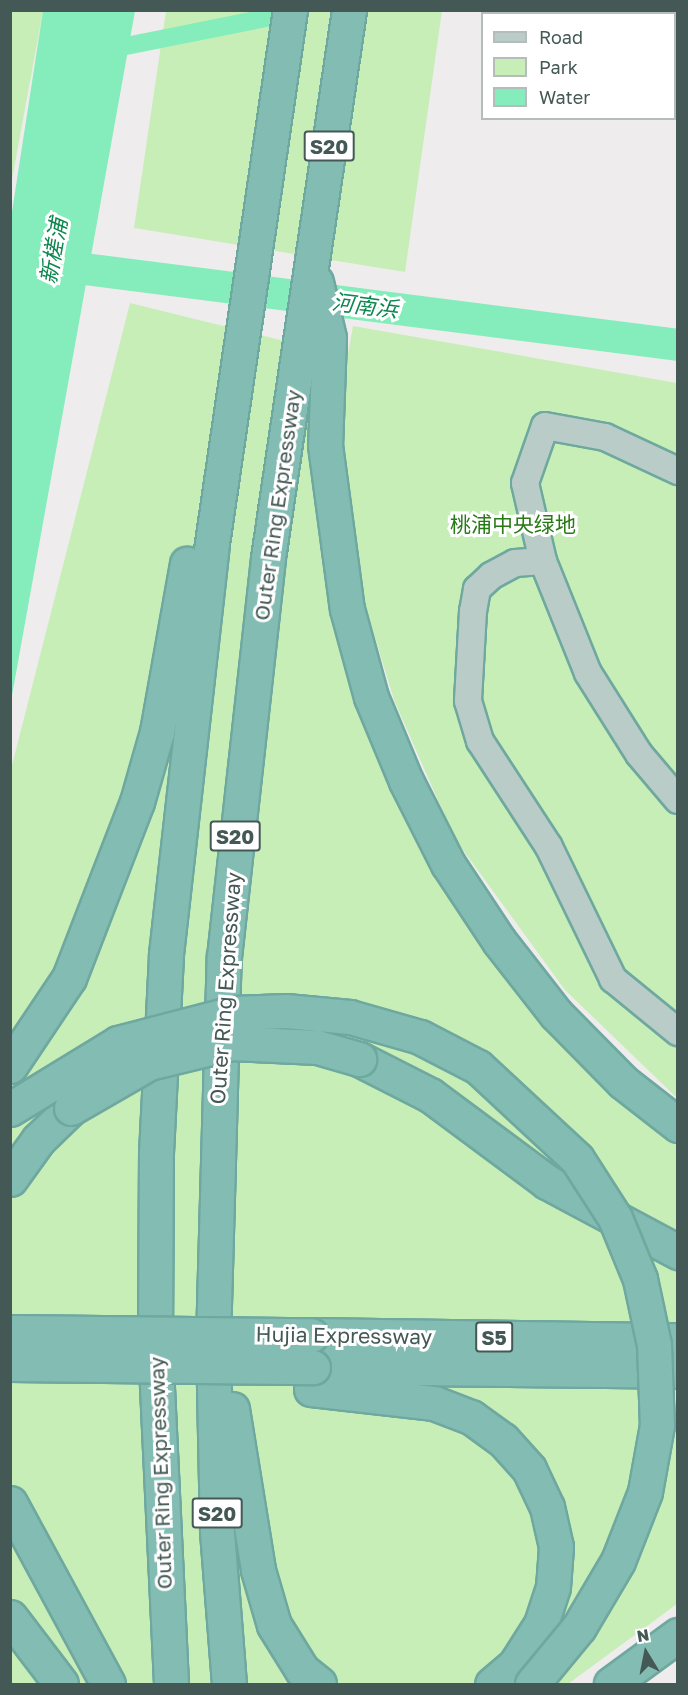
<!DOCTYPE html>
<html>
<head>
<meta charset="utf-8">
<style>
  body { margin:0 }
  #map { position:relative; width:688px; height:1695px; overflow:hidden; background:#efecee; font-family:"Golos Text","Noto Sans SC",sans-serif }
  div>[style] { position:absolute }
  .green>* { inset:0; background:#c8eeb8 }
  .water>* { inset:0; background:#85ecbb }
  .canal>* { height:18px; margin:-9px; padding:0 9px; transform-origin:9px; border-radius:9px; background:#85ecbb }
  .river>* { height:32px; margin:-16px; padding:0 16px; transform-origin:16px; border-radius:16px; background:#85ecbb }
  .roads { filter:drop-shadow(2px 0 #6ea89f) drop-shadow(-2px 0 #6ea89f) drop-shadow(0 2px #6ea89f) drop-shadow(0 -2px #6ea89f) }
  .minor>* { height:26px; margin:-13px; padding:0 13px; transform-origin:13px; border-radius:13px; background:#baccc8 }
  .highway>* { height:33px; margin:-16.5px; padding:0 16.5px; transform-origin:16.5px; border-radius:16.5px; background:#82bcb3 }
  .bridges { filter:drop-shadow(2px 0 #6ea89f) drop-shadow(-2px 0 #6ea89f) drop-shadow(0 2px #6ea89f) drop-shadow(0 -2px #6ea89f) }
  .highway-bridge>* { height:33px; margin:-16.5px; padding:0 16.5px; transform-origin:16.5px; border-radius:16.5px; background:#82bcb3 }
  span { translate:-50% -50%; white-space:nowrap; text-align:center; line-height:1.15; -webkit-text-stroke:6px #fff; paint-order:stroke }
  .shield-label span { padding:2px 4px; background:#fff; border:2px solid; border-radius:4px; -webkit-text-stroke-width:0 }
  .shield-label { font-size:20px; color:#445955; font-weight:700 }
  .street-label { font-size:21px; color:#445955 }
  .park-label { font-size:21px; color:#277a16 }
  .water-label { font-size:22px; color:#0c874e; font-style:italic }
  .frame { position:absolute; inset:0; border:12px solid #445955; pointer-events:none }
  .legend { position:absolute; left:481px; top:12px; width:195px; height:108px; box-sizing:border-box; background:#fff; border:2px solid #b4bdbb; margin:0; padding:8px 10px; list-style:none; font-size:18px; color:#445955 }
  .legend li { display:flex; align-items:center; gap:12px; height:30px }
  .legend b { width:30px; border:2px solid #b4bdbb }
  .north { position:absolute; left:616px; top:1623px; width:60px; height:60px; -webkit-text-stroke:4px #fff; paint-order:stroke; rotate:350deg; font-size:16px; font-weight:700; line-height:24px; text-align:center; color:#445955 }
  .north::after { content:''; display:block; margin:auto; width:21px; height:27px; background:#445955; clip-path:polygon(50% 0,100% 100%,50% 72%,0 100%) }
</style>
</head>
<body>
<div id="map">
  <div class="green">
    <div style="clip-path:polygon(11px 11px,43px 11px,11px 185px)"></div>
    <div style="clip-path:polygon(166px 11px,442px 11px,405px 272px,134px 228px)"></div>
    <div style="clip-path:polygon(130px 303px,309px 347px,328px 561px,476px 929px,568px 1053px,677px 1143px,677px 1604px,568px 1684px,11px 1684px,11px 769px)"></div>
    <div style="clip-path:polygon(353px 326px,677px 383px,677px 1098px,565px 990px,455px 839px,394px 700px,351px 559px,340px 398px)"></div>
  </div>
  <div class="water">
    <div style="clip-path:polygon(43px 11px,135px 11px,11px 701px,11px 218px)"></div>
  </div>
  <div class="canal">
    <div style="left:106px;top:50px;width:195px;rotate:-11.3deg"></div>
  </div>
  <div class="river">
    <div style="left:53px;top:265px;width:630px;rotate:7.29deg"></div>
  </div>
  <div class="roads">
    <div class="minor">
      <div style="left:543px;top:561px;width:80px;rotate:-103deg"></div>
      <div style="left:525px;top:483px;width:60px;rotate:-70.7deg"></div>
      <div style="left:545px;top:426px;width:61px;rotate:10.4deg"></div>
      <div style="left:605px;top:437px;width:81px;rotate:25deg"></div>
      <div style="left:678px;top:800px;width:60px;rotate:-130.3deg"></div>
      <div style="left:639px;top:754px;width:96px;rotate:-122.2deg"></div>
      <div style="left:588px;top:673px;width:121px;rotate:-111.9deg"></div>
      <div style="left:543px;top:561px;width:28px;rotate:176deg"></div>
      <div style="left:515px;top:563px;width:27px;rotate:152deg"></div>
      <div style="left:491px;top:576px;width:19px;rotate:137deg"></div>
      <div style="left:477px;top:589px;width:22px;rotate:100deg"></div>
      <div style="left:473px;top:611px;width:90px;rotate:93.2deg"></div>
      <div style="left:468px;top:701px;width:42px;rotate:73.3deg"></div>
      <div style="left:480px;top:741px;width:126px;rotate:56.9deg"></div>
      <div style="left:549px;top:847px;width:147px;rotate:64.1deg"></div>
      <div style="left:613px;top:979px;width:84px;rotate:39.2deg"></div>
    </div>
    <div class="highway">
      <div style="left:316px;top:282px;width:57px;rotate:76.9deg"></div>
      <div style="left:329px;top:338px;width:107px;rotate:92.1deg"></div>
      <div style="left:325px;top:445px;width:165px;rotate:82.4deg"></div>
      <div style="left:347px;top:609px;width:91px;rotate:74.7deg"></div>
      <div style="left:371px;top:697px;width:91px;rotate:67.4deg"></div>
      <div style="left:406px;top:781px;width:93px;rotate:63.2deg"></div>
      <div style="left:448px;top:864px;width:92px;rotate:56.5deg"></div>
      <div style="left:499px;top:941px;width:93px;rotate:52deg"></div>
      <div style="left:556px;top:1014px;width:95px;rotate:45.4deg"></div>
      <div style="left:623px;top:1082px;width:70px;rotate:38deg"></div>
      <div style="left:359px;top:1059px;width:80px;rotate:26.9deg"></div>
      <div style="left:430px;top:1095px;width:146px;rotate:36.6deg"></div>
      <div style="left:547px;top:1182px;width:149px;rotate:28.1deg"></div>
      <div style="left:10px;top:1066px;width:106px;rotate:-56.2deg"></div>
      <div style="left:69px;top:978px;width:189px;rotate:-68.9deg"></div>
      <div style="left:137px;top:802px;width:73px;rotate:-74.1deg"></div>
      <div style="left:157px;top:732px;width:171px;rotate:-79.9deg"></div>
      <div style="left:10px;top:1179px;width:48px;rotate:-54.3deg"></div>
      <div style="left:38px;top:1140px;width:46px;rotate:-44.1deg"></div>
      <div style="left:311px;top:1335px;width:367px;rotate:0.8deg"></div>
      <div style="left:313px;top:1367px;width:365px;rotate:0.6deg"></div>
      <div style="left:311px;top:1389px;width:124px;rotate:6.5deg"></div>
      <div style="left:434px;top:1403px;width:40px;rotate:21deg"></div>
      <div style="left:471px;top:1417px;width:39px;rotate:36deg"></div>
      <div style="left:503px;top:1440px;width:39px;rotate:48deg"></div>
      <div style="left:529px;top:1469px;width:42px;rotate:64.7deg"></div>
      <div style="left:547px;top:1507px;width:41px;rotate:77.3deg"></div>
      <div style="left:556px;top:1547px;width:40px;rotate:94.3deg"></div>
      <div style="left:553px;top:1587px;width:39px;rotate:108deg"></div>
      <div style="left:541px;top:1624px;width:49px;rotate:122.4deg"></div>
      <div style="left:515px;top:1665px;width:30px;rotate:140deg"></div>
      <div style="left:232px;top:1409px;width:163px;rotate:80.8deg"></div>
      <div style="left:258px;top:1570px;width:57px;rotate:73.8deg"></div>
      <div style="left:274px;top:1625px;width:53px;rotate:58.1deg"></div>
      <div style="left:302px;top:1670px;width:22px;rotate:39deg"></div>
      <div style="left:10px;top:1503px;width:206px;rotate:61.6deg"></div>
      <div style="left:10px;top:1617px;width:84px;rotate:52.7deg"></div>
      <div style="left:171px;top:1684px;width:341px;rotate:-92.7deg"></div>
      <div style="left:155px;top:1343px;width:190px;rotate:-89.7deg"></div>
      <div style="left:156px;top:1153px;width:199px;rotate:-87.1deg"></div>
      <div style="left:166px;top:954px;width:406px;rotate:-83.6deg"></div>
      <div style="left:211px;top:550px;width:546px;rotate:-81.68deg"></div>
      <div style="left:229px;top:1684px;width:153px;rotate:-94.5deg"></div>
      <div style="left:217px;top:1531px;width:190px;rotate:-91.2deg"></div>
      <div style="left:213px;top:1341px;width:384px;rotate:-88.4deg"></div>
      <div style="left:224px;top:957px;width:401px;rotate:-83.7deg"></div>
      <div style="left:268px;top:558px;width:554px;rotate:-81.59deg"></div>
      <div style="left:611px;top:1684px;width:83px;rotate:-36.2deg"></div>
    </div>
  </div>
  <div class="bridges">
    <div class="highway-bridge">
      <div style="left:71px;top:1108px;width:90px;rotate:-30deg"></div>
      <div style="left:149px;top:1063px;width:84px;rotate:-13.7deg"></div>
      <div style="left:231px;top:1043px;width:86px;rotate:2.7deg"></div>
      <div style="left:317px;top:1047px;width:44px;rotate:15.9deg"></div>
      <div style="left:10px;top:1109px;width:127px;rotate:-31.4deg"></div>
      <div style="left:118px;top:1043px;width:119px;rotate:-14.6deg"></div>
      <div style="left:233px;top:1013px;width:53px;rotate:-2.2deg"></div>
      <div style="left:286px;top:1011px;width:64px;rotate:5.4deg"></div>
      <div style="left:350px;top:1017px;width:73px;rotate:15.9deg"></div>
      <div style="left:420px;top:1037px;width:65px;rotate:27.3deg"></div>
      <div style="left:478px;top:1067px;width:135px;rotate:42.9deg"></div>
      <div style="left:577px;top:1159px;width:70px;rotate:57.2deg"></div>
      <div style="left:615px;top:1218px;width:66px;rotate:67.7deg"></div>
      <div style="left:640px;top:1279px;width:67px;rotate:78deg"></div>
      <div style="left:654px;top:1345px;width:80px;rotate:87.9deg"></div>
      <div style="left:657px;top:1425px;width:68px;rotate:100.2deg"></div>
      <div style="left:645px;top:1492px;width:74px;rotate:111.4deg"></div>
      <div style="left:618px;top:1561px;width:77px;rotate:120.6deg"></div>
      <div style="left:579px;top:1627px;width:74px;rotate:129.5deg"></div>
      <div style="left:10px;top:1332px;width:301px;rotate:0.6deg"></div>
      <div style="left:10px;top:1364px;width:303px;rotate:0.6deg"></div>
    </div>
  </div>
  <div class="shield-label">
    <span style="left:329px;top:146px">S20</span>
    <span style="left:235px;top:836px">S20</span>
    <span style="left:494px;top:1337px">S5</span>
    <span style="left:217px;top:1513px">S20</span>
  </div>
  <div class="street-label">
    <span style="left:277px;top:505px;rotate:-82deg">Outer Ring Expressway</span>
    <span style="left:225px;top:988px;rotate:-86deg">Outer Ring Expressway</span>
    <span style="left:344px;top:1335px;rotate:1deg">Hujia Expressway</span>
    <span style="left:160px;top:1473px;rotate:-92deg">Outer Ring Expressway</span>
  </div>
  <div class="park-label">
    <span style="left:513px;top:524px">桃浦中央绿地</span>
  </div>
  <div class="water-label">
    <span style="left:53px;top:251px;rotate:-80deg">新槎浦</span>
    <span style="left:365px;top:305px;rotate:7deg">河南浜</span>
  </div>
  <div class="frame"></div>
  <ul class="legend">
  <li><b style="height:8px;background:#baccc8"></b>Road</li>
  <li><b style="height:16px;background:#c8eeb8"></b>Park</li>
  <li><b style="height:16px;background:#85ecbb"></b>Water</li>
  </ul>
  <div class="north">N</div>
</div>
</body>
</html>
